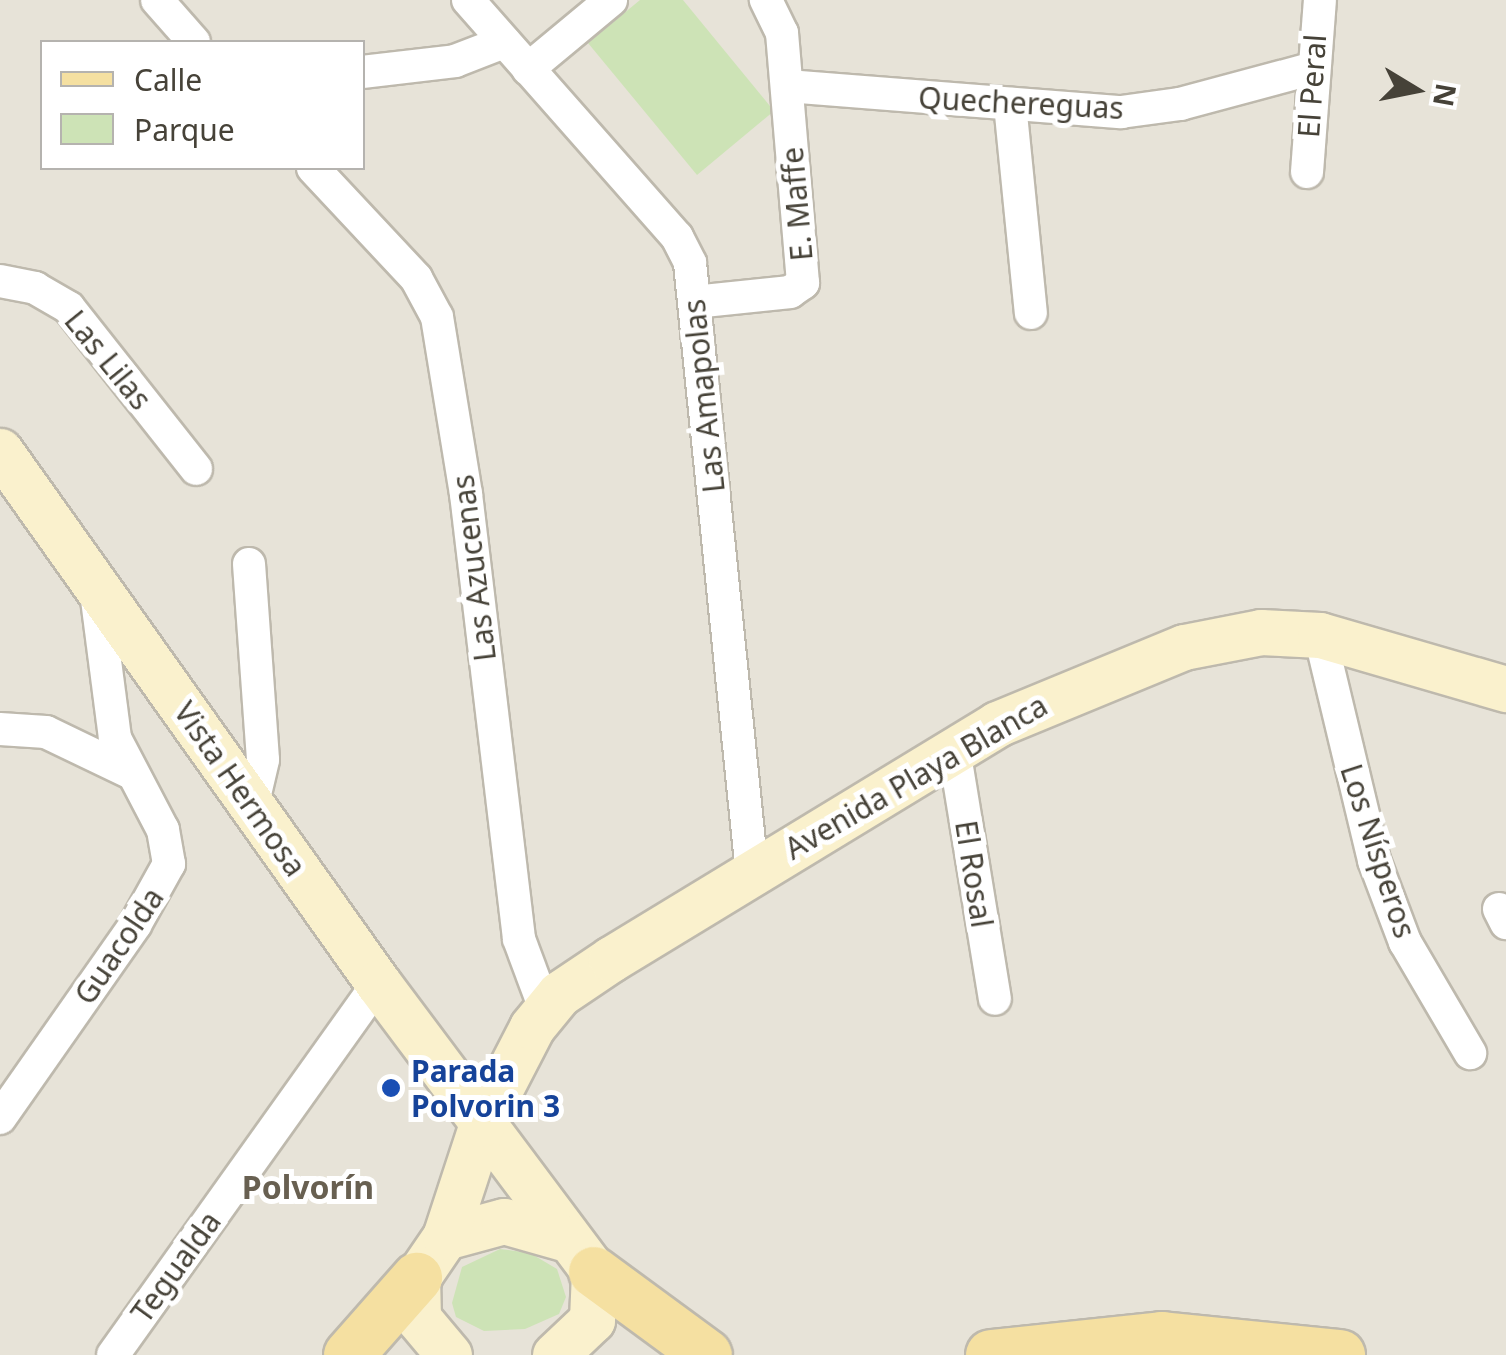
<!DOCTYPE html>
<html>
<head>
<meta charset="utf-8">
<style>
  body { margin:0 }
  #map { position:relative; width:1506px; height:1355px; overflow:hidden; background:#f3f1ea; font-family:"Noto Sans",sans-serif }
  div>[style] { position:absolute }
  .residential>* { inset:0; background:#e7e3d8 }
  .green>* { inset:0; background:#cde3b6 }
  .roads { filter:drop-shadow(2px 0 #beb9ad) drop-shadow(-2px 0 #beb9ad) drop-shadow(0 2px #beb9ad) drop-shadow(0 -2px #beb9ad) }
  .street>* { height:32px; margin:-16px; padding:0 16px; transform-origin:16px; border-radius:16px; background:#fff }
  .secondary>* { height:45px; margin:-22.5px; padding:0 22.5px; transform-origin:22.5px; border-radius:22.5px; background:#faf1cd }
  .primary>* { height:50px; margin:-25px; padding:0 25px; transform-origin:25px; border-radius:25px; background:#f5e0a1 }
  .dots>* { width:28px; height:28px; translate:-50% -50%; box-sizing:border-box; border:5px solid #fff; border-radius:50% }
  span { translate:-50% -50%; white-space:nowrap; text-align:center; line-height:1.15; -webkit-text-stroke:10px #fff; paint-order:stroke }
  .street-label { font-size:30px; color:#464238 }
  .transit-label { font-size:30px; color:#164399; font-weight:700 }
  .left { translate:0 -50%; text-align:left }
  .neighbourhood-label { font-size:32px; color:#686051; font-weight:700 }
  .legend { position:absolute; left:40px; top:40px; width:325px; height:130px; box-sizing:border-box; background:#fff; border:2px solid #b5b3af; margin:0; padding:12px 18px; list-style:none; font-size:30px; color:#464238 }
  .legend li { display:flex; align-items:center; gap:20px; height:50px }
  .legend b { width:50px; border:2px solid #b5b3af }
  .north { position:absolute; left:1366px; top:40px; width:100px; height:100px; -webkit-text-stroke:8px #fff; paint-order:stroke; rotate:100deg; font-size:28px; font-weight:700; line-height:40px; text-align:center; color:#464238 }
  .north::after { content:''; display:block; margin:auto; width:35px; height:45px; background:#464238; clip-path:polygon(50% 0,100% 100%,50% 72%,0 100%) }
</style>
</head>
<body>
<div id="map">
  <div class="residential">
    <div style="clip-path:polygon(evenodd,0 0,1506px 0,1506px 1355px,0 1355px,0 0,42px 42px,362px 42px,362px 168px,42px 168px,42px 42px)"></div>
  </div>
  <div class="green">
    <div style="clip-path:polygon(640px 0,683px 0,774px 111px,697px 175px,588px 43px)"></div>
    <div style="clip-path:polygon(500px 1249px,530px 1253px,557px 1269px,566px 1297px,559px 1314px,525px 1329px,484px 1331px,456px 1317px,452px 1303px,462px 1267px)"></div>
  </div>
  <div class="roads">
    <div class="street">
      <div style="left:157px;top:0;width:56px;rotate:48.6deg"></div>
      <div style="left:468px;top:0;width:316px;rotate:48.6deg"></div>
      <div style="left:677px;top:237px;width:29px;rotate:63deg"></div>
      <div style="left:690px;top:263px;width:612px;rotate:84.19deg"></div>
      <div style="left:528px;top:69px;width:108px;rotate:-39.7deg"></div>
      <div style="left:362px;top:72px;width:94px;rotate:-6.7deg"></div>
      <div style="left:455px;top:61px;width:53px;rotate:-21.2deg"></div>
      <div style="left:787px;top:86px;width:335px;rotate:4.5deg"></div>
      <div style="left:1121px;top:112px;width:60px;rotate:-7.7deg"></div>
      <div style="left:1180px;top:104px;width:136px;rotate:-15deg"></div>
      <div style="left:1010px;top:104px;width:210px;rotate:84.3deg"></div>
      <div style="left:313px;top:168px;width:151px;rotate:46.9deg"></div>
      <div style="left:416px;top:278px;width:44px;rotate:61.7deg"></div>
      <div style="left:437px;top:317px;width:179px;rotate:80.7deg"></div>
      <div style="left:466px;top:494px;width:448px;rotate:83.2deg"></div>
      <div style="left:519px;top:939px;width:75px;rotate:69.6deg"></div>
      <div style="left:1307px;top:172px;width:172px;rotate:-85.7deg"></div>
      <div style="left:0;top:281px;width:36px;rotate:11deg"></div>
      <div style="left:35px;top:288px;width:39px;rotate:30deg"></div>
      <div style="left:69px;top:308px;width:205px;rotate:51.7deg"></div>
      <div style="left:694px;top:302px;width:97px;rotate:-5.9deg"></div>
      <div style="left:790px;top:292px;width:16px;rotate:-35deg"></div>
      <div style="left:803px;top:283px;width:251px;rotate:-94.8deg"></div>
      <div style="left:782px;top:33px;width:37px;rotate:-116deg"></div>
      <div style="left:249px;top:564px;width:196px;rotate:85.9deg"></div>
      <div style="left:263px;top:760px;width:48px;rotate:103.2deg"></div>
      <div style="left:1320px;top:635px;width:231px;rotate:76.5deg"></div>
      <div style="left:1374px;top:860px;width:88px;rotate:69.3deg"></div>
      <div style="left:1405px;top:942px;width:129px;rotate:59.6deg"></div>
      <div style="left:0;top:729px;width:46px;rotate:3.7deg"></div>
      <div style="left:46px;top:732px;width:92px;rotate:25.7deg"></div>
      <div style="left:954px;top:749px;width:253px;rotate:80.7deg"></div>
      <div style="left:1499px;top:909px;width:16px;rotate:63deg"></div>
      <div style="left:0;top:1118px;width:236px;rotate:-55deg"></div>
      <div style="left:135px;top:925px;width:70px;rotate:-60.9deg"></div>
      <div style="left:169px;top:864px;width:35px;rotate:-100deg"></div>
      <div style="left:163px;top:830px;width:104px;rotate:-117.6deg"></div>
      <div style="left:115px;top:738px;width:154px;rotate:-97.4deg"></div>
      <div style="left:113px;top:1355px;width:457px;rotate:-54.5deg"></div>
    </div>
    <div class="secondary">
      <div style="left:0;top:451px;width:653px;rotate:54.61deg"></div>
      <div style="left:378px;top:983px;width:361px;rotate:53.2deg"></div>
      <div style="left:594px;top:1272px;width:48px;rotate:92.4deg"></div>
      <div style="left:592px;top:1320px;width:51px;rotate:136.6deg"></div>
      <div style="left:445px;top:1237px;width:61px;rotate:-15.2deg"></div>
      <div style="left:504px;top:1221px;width:66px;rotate:15.9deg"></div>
      <div style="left:449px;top:1355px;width:48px;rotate:-130deg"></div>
      <div style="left:418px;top:1318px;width:40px;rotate:-91.4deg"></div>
      <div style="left:417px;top:1278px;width:50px;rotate:-55.7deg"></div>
      <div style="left:445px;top:1237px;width:119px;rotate:-71.9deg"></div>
      <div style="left:482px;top:1124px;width:109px;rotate:-62.7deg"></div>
      <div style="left:532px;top:1027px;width:43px;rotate:-50.7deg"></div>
      <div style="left:559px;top:994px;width:63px;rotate:-33.9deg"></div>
      <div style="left:611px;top:959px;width:452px;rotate:-31.3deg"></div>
      <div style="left:997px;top:724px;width:202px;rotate:-22.4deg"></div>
      <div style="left:1184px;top:647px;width:78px;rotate:-11deg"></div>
      <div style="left:1261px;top:632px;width:59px;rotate:2.9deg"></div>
      <div style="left:1320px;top:635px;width:194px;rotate:16.2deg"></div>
    </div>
    <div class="primary">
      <div style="left:594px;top:1272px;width:140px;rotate:36.3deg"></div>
      <div style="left:349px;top:1355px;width:103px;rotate:-48.6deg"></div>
      <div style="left:991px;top:1355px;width:172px;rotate:-6deg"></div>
      <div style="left:1162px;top:1337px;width:179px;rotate:5.8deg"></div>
    </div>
  </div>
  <div class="dots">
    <div style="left:391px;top:1088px;background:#1a4fb4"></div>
  </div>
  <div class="street-label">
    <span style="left:1312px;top:86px;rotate:-86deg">El Peral</span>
    <span style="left:1021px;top:103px;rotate:3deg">Quechereguas</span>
    <span style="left:797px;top:204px;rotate:-95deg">E. Maffe</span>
    <span style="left:108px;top:360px;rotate:51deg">Las Lilas</span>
    <span style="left:704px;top:396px;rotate:-96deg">Las Amapolas</span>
    <span style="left:474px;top:568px;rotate:-97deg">Las Azucenas</span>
    <span style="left:916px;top:777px;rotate:-30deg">Avenida Playa Blanca</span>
    <span style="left:240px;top:789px;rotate:55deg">Vista Hermosa</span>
    <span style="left:1378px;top:851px;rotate:72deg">Los Nísperos</span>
    <span style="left:974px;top:874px;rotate:81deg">El Rosal</span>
    <span style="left:119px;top:946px;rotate:-56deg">Guacolda</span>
    <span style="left:176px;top:1267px;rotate:-54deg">Tegualda</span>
  </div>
  <div class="transit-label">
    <span class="left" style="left:411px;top:1088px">Parada<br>Polvorin 3</span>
  </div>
  <div class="neighbourhood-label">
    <span style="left:308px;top:1187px">Polvorín</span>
  </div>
  <ul class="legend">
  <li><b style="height:12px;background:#f5e0a1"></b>Calle</li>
  <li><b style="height:28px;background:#cde3b6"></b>Parque</li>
  </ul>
  <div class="north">N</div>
</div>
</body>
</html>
